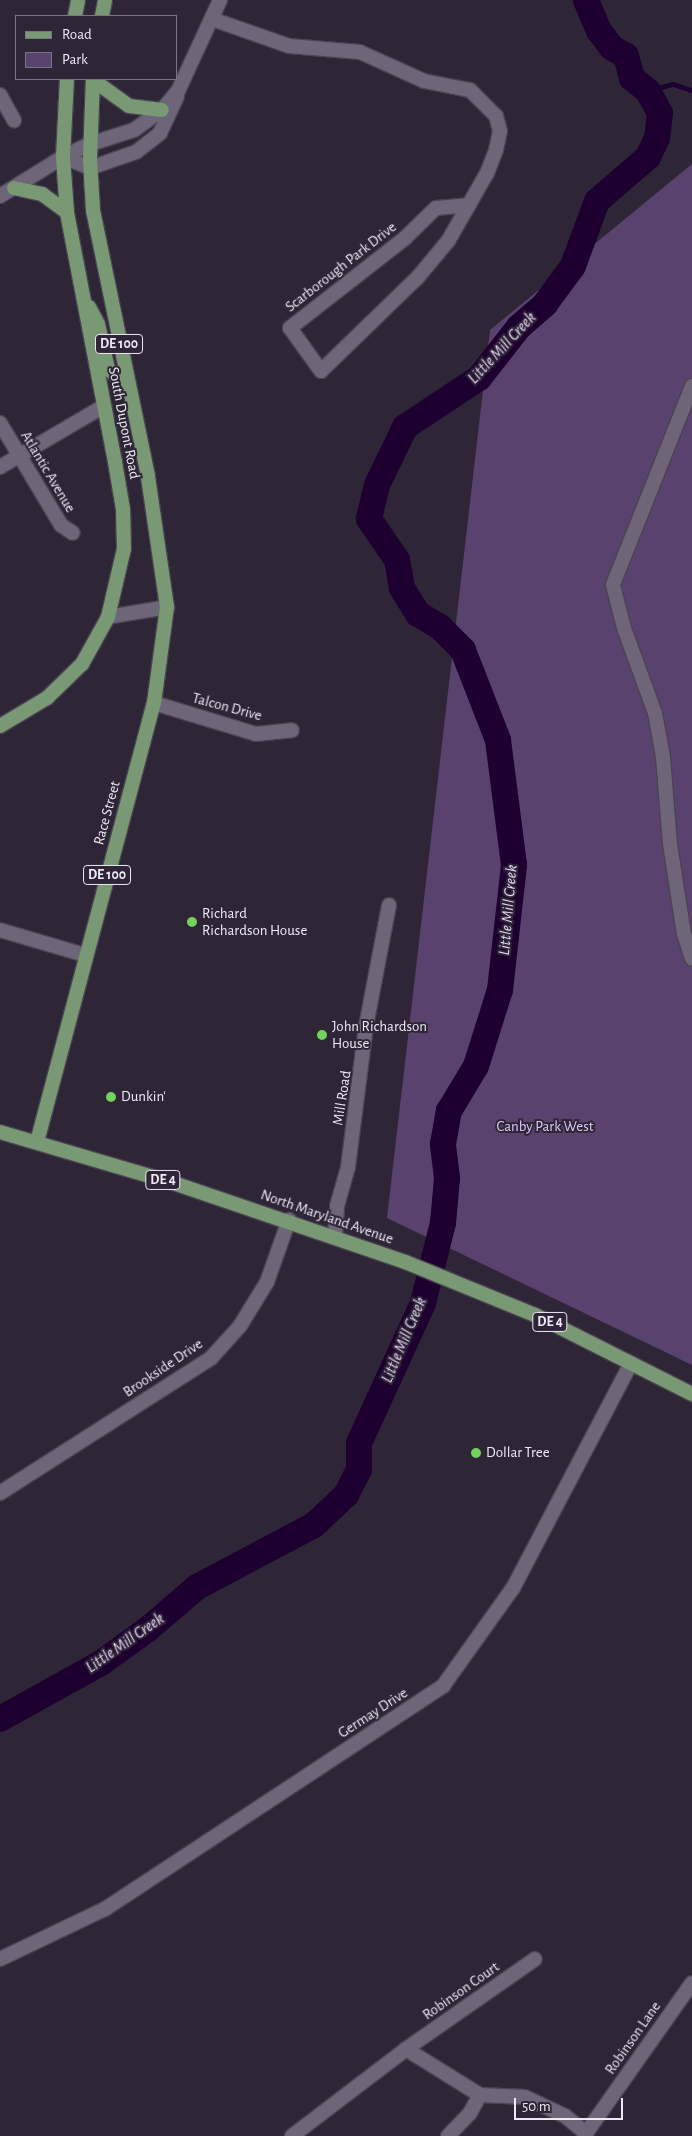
<!DOCTYPE html>
<html>
<head>
<meta charset="utf-8">
<style>
  body { margin:0 }
  #map { position:relative; width:692px; height:2136px; overflow:hidden; background:#2e2636; font-family:"Alegreya Sans",sans-serif }
  div>[style] { position:absolute }
  .green>* { inset:0; background:#5a426f }
  .stream>* { height:4.5px; margin:-2.25px; padding:0 2.25px; transform-origin:2.25px; border-radius:2.25px; background:#1d0030 }
  .river>* { height:26px; margin:-13px; padding:0 13px; transform-origin:13px; border-radius:13px; background:#1d0030 }
  .roads { filter:drop-shadow(1px 0 #4a4351) drop-shadow(-1px 0 #4a4351) drop-shadow(0 1px #4a4351) drop-shadow(0 -1px #4a4351) }
  .minor>* { height:14px; margin:-7px; padding:0 7px; transform-origin:7px; border-radius:7px; background:#6e6578 }
  .primary>* { height:14px; margin:-7px; padding:0 7px; transform-origin:7px; border-radius:7px; background:#789974 }
  .dots>* { width:14px; height:14px; translate:-50% -50%; box-sizing:border-box; border:2px solid #2e2636; border-radius:50% }
  span { translate:-50% -50%; white-space:nowrap; text-align:center; line-height:1.15; -webkit-text-stroke:4px #2e2636; paint-order:stroke }
  .shield-label span { padding:1px 4px; background:#2e2636; border:1px solid; border-radius:4px; -webkit-text-stroke-width:0 }
  .shield-label { font-size:14px; color:#eee9f4; font-weight:700 }
  .street-label { font-size:15px; color:#eee9f4 }
  .poi-label { font-size:15px; color:#eee9f4 }
  .left { translate:0 -50%; text-align:left }
  .park-label { font-size:15px; color:#e1c6fa }
  .water-label { font-size:16px; color:#e9d8fb; font-style:italic }
  .legend { position:absolute; left:15px; top:15px; width:162px; height:65px; box-sizing:border-box; background:#2e2636; border:1px solid #7b7482; margin:0; padding:6px 9px; list-style:none; font-size:15px; color:#eee9f4 }
  .legend li { display:flex; align-items:center; gap:10px; height:25px }
  .legend b { width:25px; border:1px solid #7b7482 }
  .scale { position:absolute; left:514px; top:2098px; width:109px; height:22px; box-sizing:border-box; border:2px solid #eee9f4; border-top:0; padding-left:6px; font-size:15px; line-height:18px; white-space:nowrap; color:#eee9f4; -webkit-text-stroke:4px #2e2636; paint-order:stroke }
</style>
</head>
<body>
<div id="map">
  <div class="green">
    <div style="clip-path:polygon(692px 164px,692px 1365px,387px 1218px,490px 330px)"></div>
  </div>
  <div class="stream">
    <div style="left:648px;top:91px;width:26px;rotate:-16deg"></div>
    <div style="left:673px;top:84px;width:20px;rotate:18deg"></div>
  </div>
  <div class="river">
    <div style="left:0;top:1719px;width:115px;rotate:-29deg"></div>
    <div style="left:101px;top:1663px;width:58px;rotate:-35.9deg"></div>
    <div style="left:148px;top:1629px;width:65px;rotate:-40.6deg"></div>
    <div style="left:197px;top:1587px;width:132px;rotate:-27.9deg"></div>
    <div style="left:314px;top:1525px;width:44px;rotate:-43.2deg"></div>
    <div style="left:346px;top:1495px;width:29px;rotate:-63deg"></div>
    <div style="left:359px;top:1469px;width:26px;rotate:-90deg"></div>
    <div style="left:359px;top:1443px;width:154px;rotate:-65.4deg"></div>
    <div style="left:423px;top:1303px;width:82px;rotate:-76deg"></div>
    <div style="left:443px;top:1223px;width:45px;rotate:-84.9deg"></div>
    <div style="left:447px;top:1178px;width:34px;rotate:-97deg"></div>
    <div style="left:443px;top:1144px;width:34px;rotate:-80deg"></div>
    <div style="left:449px;top:1111px;width:52px;rotate:-59deg"></div>
    <div style="left:476px;top:1066px;width:80px;rotate:-72.5deg"></div>
    <div style="left:500px;top:990px;width:126px;rotate:-83.6deg"></div>
    <div style="left:514px;top:865px;width:126px;rotate:-97.3deg"></div>
    <div style="left:498px;top:740px;width:97px;rotate:-111.3deg"></div>
    <div style="left:463px;top:650px;width:33px;rotate:-135deg"></div>
    <div style="left:440px;top:627px;width:26px;rotate:-149deg"></div>
    <div style="left:418px;top:614px;width:31px;rotate:-122deg"></div>
    <div style="left:402px;top:588px;width:28px;rotate:-100deg"></div>
    <div style="left:397px;top:560px;width:50px;rotate:-124.3deg"></div>
    <div style="left:369px;top:519px;width:35px;rotate:-77deg"></div>
    <div style="left:377px;top:485px;width:64px;rotate:-64.2deg"></div>
    <div style="left:405px;top:427px;width:89px;rotate:-33.5deg"></div>
    <div style="left:479px;top:378px;width:65px;rotate:-51.9deg"></div>
    <div style="left:519px;top:327px;width:35px;rotate:-41deg"></div>
    <div style="left:545px;top:304px;width:47px;rotate:-53.6deg"></div>
    <div style="left:573px;top:266px;width:69px;rotate:-69.7deg"></div>
    <div style="left:597px;top:201px;width:67px;rotate:-40.8deg"></div>
    <div style="left:648px;top:157px;width:21px;rotate:-65deg"></div>
    <div style="left:657px;top:138px;width:25px;rotate:-83deg"></div>
    <div style="left:660px;top:113px;width:25px;rotate:-119deg"></div>
    <div style="left:648px;top:91px;width:21px;rotate:-141deg"></div>
    <div style="left:632px;top:78px;width:23px;rotate:-105deg"></div>
    <div style="left:626px;top:56px;width:16px;rotate:-150deg"></div>
    <div style="left:612px;top:48px;width:21px;rotate:-127deg"></div>
    <div style="left:599px;top:31px;width:34px;rotate:-113deg"></div>
  </div>
  <div class="roads">
    <div class="minor">
      <div style="left:212px;top:19px;width:82px;rotate:19.3deg"></div>
      <div style="left:289px;top:46px;width:71px;rotate:4.8deg"></div>
      <div style="left:360px;top:52px;width:70px;rotate:24.4deg"></div>
      <div style="left:424px;top:81px;width:47px;rotate:11.1deg"></div>
      <div style="left:470px;top:90px;width:37px;rotate:45deg"></div>
      <div style="left:496px;top:116px;width:16px;rotate:75deg"></div>
      <div style="left:500px;top:131px;width:19px;rotate:102deg"></div>
      <div style="left:496px;top:150px;width:25px;rotate:111deg"></div>
      <div style="left:487px;top:173px;width:78px;rotate:119.8deg"></div>
      <div style="left:448px;top:241px;width:47px;rotate:129.8deg"></div>
      <div style="left:418px;top:277px;width:135px;rotate:135.9deg"></div>
      <div style="left:321px;top:371px;width:53px;rotate:-125.8deg"></div>
      <div style="left:290px;top:328px;width:146px;rotate:-38deg"></div>
      <div style="left:405px;top:238px;width:43px;rotate:-44.1deg"></div>
      <div style="left:436px;top:208px;width:33px;rotate:-5deg"></div>
      <div style="left:0;top:95px;width:29px;rotate:61deg"></div>
      <div style="left:63px;top:157px;width:29px;rotate:22deg"></div>
      <div style="left:90px;top:168px;width:49px;rotate:-19.2deg"></div>
      <div style="left:136px;top:152px;width:31px;rotate:-38deg"></div>
      <div style="left:160px;top:133px;width:40px;rotate:-65deg"></div>
      <div style="left:0;top:196px;width:74px;rotate:-31.8deg"></div>
      <div style="left:63px;top:157px;width:30px;rotate:-26deg"></div>
      <div style="left:90px;top:144px;width:46px;rotate:-17.7deg"></div>
      <div style="left:134px;top:130px;width:34px;rotate:-36deg"></div>
      <div style="left:162px;top:110px;width:25px;rotate:-50deg"></div>
      <div style="left:178px;top:91px;width:100px;rotate:-65.2deg"></div>
      <div style="left:692px;top:386px;width:214px;rotate:111.7deg"></div>
      <div style="left:613px;top:585px;width:44px;rotate:75.7deg"></div>
      <div style="left:624px;top:628px;width:90px;rotate:70deg"></div>
      <div style="left:655px;top:713px;width:45px;rotate:79.7deg"></div>
      <div style="left:663px;top:757px;width:87px;rotate:85.4deg"></div>
      <div style="left:670px;top:844px;width:91px;rotate:81.2deg"></div>
      <div style="left:684px;top:934px;width:26px;rotate:72deg"></div>
      <div style="left:0;top:423px;width:119px;rotate:59.1deg"></div>
      <div style="left:61px;top:525px;width:14px;rotate:34deg"></div>
      <div style="left:0;top:467px;width:121px;rotate:-30.4deg"></div>
      <div style="left:108px;top:617px;width:60px;rotate:-9.6deg"></div>
      <div style="left:154px;top:703px;width:107px;rotate:16.9deg"></div>
      <div style="left:256px;top:734px;width:36px;rotate:-6deg"></div>
      <div style="left:0;top:930px;width:89px;rotate:16.4deg"></div>
      <div style="left:335px;top:1236px;width:30px;rotate:-86deg"></div>
      <div style="left:337px;top:1206px;width:41px;rotate:-74.2deg"></div>
      <div style="left:348px;top:1167px;width:142px;rotate:-82.7deg"></div>
      <div style="left:366px;top:1026px;width:123px;rotate:-79.2deg"></div>
      <div style="left:0;top:1493px;width:250px;rotate:-32.6deg"></div>
      <div style="left:211px;top:1358px;width:43px;rotate:-47.8deg"></div>
      <div style="left:240px;top:1326px;width:52px;rotate:-58.5deg"></div>
      <div style="left:267px;top:1282px;width:66px;rotate:-70.5deg"></div>
      <div style="left:0;top:1959px;width:116px;rotate:-25.5deg"></div>
      <div style="left:105px;top:1909px;width:405px;rotate:-33.4deg"></div>
      <div style="left:443px;top:1686px;width:120px;rotate:-54.5deg"></div>
      <div style="left:513px;top:1588px;width:254px;rotate:-62.3deg"></div>
      <div style="left:406px;top:2049px;width:87px;rotate:31.9deg"></div>
      <div style="left:292px;top:2136px;width:143px;rotate:-37.3deg"></div>
      <div style="left:406px;top:2049px;width:157px;rotate:-34.9deg"></div>
      <div style="left:448px;top:2136px;width:32px;rotate:-46deg"></div>
      <div style="left:470px;top:2113px;width:21px;rotate:-61deg"></div>
      <div style="left:480px;top:2095px;width:45px;rotate:2.5deg"></div>
      <div style="left:525px;top:2097px;width:44px;rotate:25.4deg"></div>
      <div style="left:565px;top:2116px;width:27px;rotate:39deg"></div>
      <div style="left:584px;top:2136px;width:187px;rotate:-54.8deg"></div>
    </div>
    <div class="primary">
      <div style="left:75px;top:16px;width:16px;rotate:-79deg"></div>
      <div style="left:102px;top:16px;width:16px;rotate:-79deg"></div>
      <div style="left:93px;top:80px;width:44px;rotate:35.8deg"></div>
      <div style="left:129px;top:106px;width:33px;rotate:7deg"></div>
      <div style="left:14px;top:188px;width:29px;rotate:12deg"></div>
      <div style="left:42px;top:194px;width:31px;rotate:36deg"></div>
      <div style="left:89px;top:307px;width:19px;rotate:62deg"></div>
      <div style="left:98px;top:324px;width:46px;rotate:77.5deg"></div>
      <div style="left:108px;top:369px;width:25px;rotate:40deg"></div>
      <div style="left:0;top:726px;width:55px;rotate:-30.8deg"></div>
      <div style="left:47px;top:698px;width:49px;rotate:-44.2deg"></div>
      <div style="left:82px;top:664px;width:54px;rotate:-61deg"></div>
      <div style="left:108px;top:617px;width:70px;rotate:-76.8deg"></div>
      <div style="left:124px;top:549px;width:40px;rotate:-91.4deg"></div>
      <div style="left:123px;top:509px;width:48px;rotate:-99.7deg"></div>
      <div style="left:115px;top:462px;width:255px;rotate:-100.9deg"></div>
      <div style="left:67px;top:212px;width:55px;rotate:-94.2deg"></div>
      <div style="left:63px;top:157px;width:78px;rotate:-87.1deg"></div>
      <div style="left:0;top:1132px;width:180px;rotate:16.4deg"></div>
      <div style="left:173px;top:1183px;width:245px;rotate:18.8deg"></div>
      <div style="left:405px;top:1262px;width:140px;rotate:22.2deg"></div>
      <div style="left:535px;top:1315px;width:176px;rotate:26.7deg"></div>
      <div style="left:37px;top:1142px;width:454px;rotate:-75.1deg"></div>
      <div style="left:154px;top:703px;width:97px;rotate:-82.3deg"></div>
      <div style="left:167px;top:607px;width:132px;rotate:-98.3deg"></div>
      <div style="left:148px;top:476px;width:272px;rotate:-101.7deg"></div>
      <div style="left:93px;top:210px;width:51px;rotate:-93.4deg"></div>
      <div style="left:90px;top:159px;width:80px;rotate:-87.9deg"></div>
    </div>
  </div>
  <div class="dots">
    <div style="left:192px;top:922px;background:#73d25c"></div>
    <div style="left:322px;top:1035px;background:#73d25c"></div>
    <div style="left:111px;top:1097px;background:#73d25c"></div>
    <div style="left:476px;top:1453px;background:#73d25c"></div>
  </div>
  <div class="shield-label">
    <span style="left:119px;top:344px">DE 100</span>
    <span style="left:107px;top:875px">DE 100</span>
    <span style="left:163px;top:1180px">DE 4</span>
    <span style="left:550px;top:1322px">DE 4</span>
  </div>
  <div class="street-label">
    <span style="left:341px;top:267px;rotate:-38deg">Scarborough Park Drive</span>
    <span style="left:124px;top:423px;rotate:79deg">South Dupont Road</span>
    <span style="left:48px;top:472px;rotate:59deg">Atlantic Avenue</span>
    <span style="left:227px;top:707px;rotate:15deg">Talcon Drive</span>
    <span style="left:107px;top:813px;rotate:-75deg">Race Street</span>
    <span style="left:342px;top:1098px;rotate:-81deg">Mill Road</span>
    <span style="left:327px;top:1217px;rotate:19deg">North Maryland Avenue</span>
    <span style="left:163px;top:1368px;rotate:-34deg">Brookside Drive</span>
    <span style="left:373px;top:1713px;rotate:-33deg">Germay Drive</span>
    <span style="left:461px;top:1991px;rotate:-35deg">Robinson Court</span>
    <span style="left:633px;top:2038px;rotate:-55deg">Robinson Lane</span>
  </div>
  <div class="poi-label">
    <span class="left" style="left:202px;top:922px">Richard<br>Richardson House</span>
    <span class="left" style="left:332px;top:1035px">John Richardson<br>House</span>
    <span class="left" style="left:121px;top:1097px">Dunkin'</span>
    <span class="left" style="left:486px;top:1453px">Dollar Tree</span>
  </div>
  <div class="park-label">
    <span style="left:545px;top:1127px">Canby Park West</span>
  </div>
  <div class="water-label">
    <span style="left:502px;top:348px;rotate:-47deg">Little Mill Creek</span>
    <span style="left:508px;top:910px;rotate:-85deg">Little Mill Creek</span>
    <span style="left:404px;top:1340px;rotate:-67deg">Little Mill Creek</span>
    <span style="left:125px;top:1643px;rotate:-35deg">Little Mill Creek</span>
  </div>
  <ul class="legend">
  <li><b style="height:6px;background:#789974"></b>Road</li>
  <li><b style="height:14px;background:#5a426f"></b>Park</li>
  </ul>
  <div class="scale">50 m</div>
</div>
</body>
</html>
